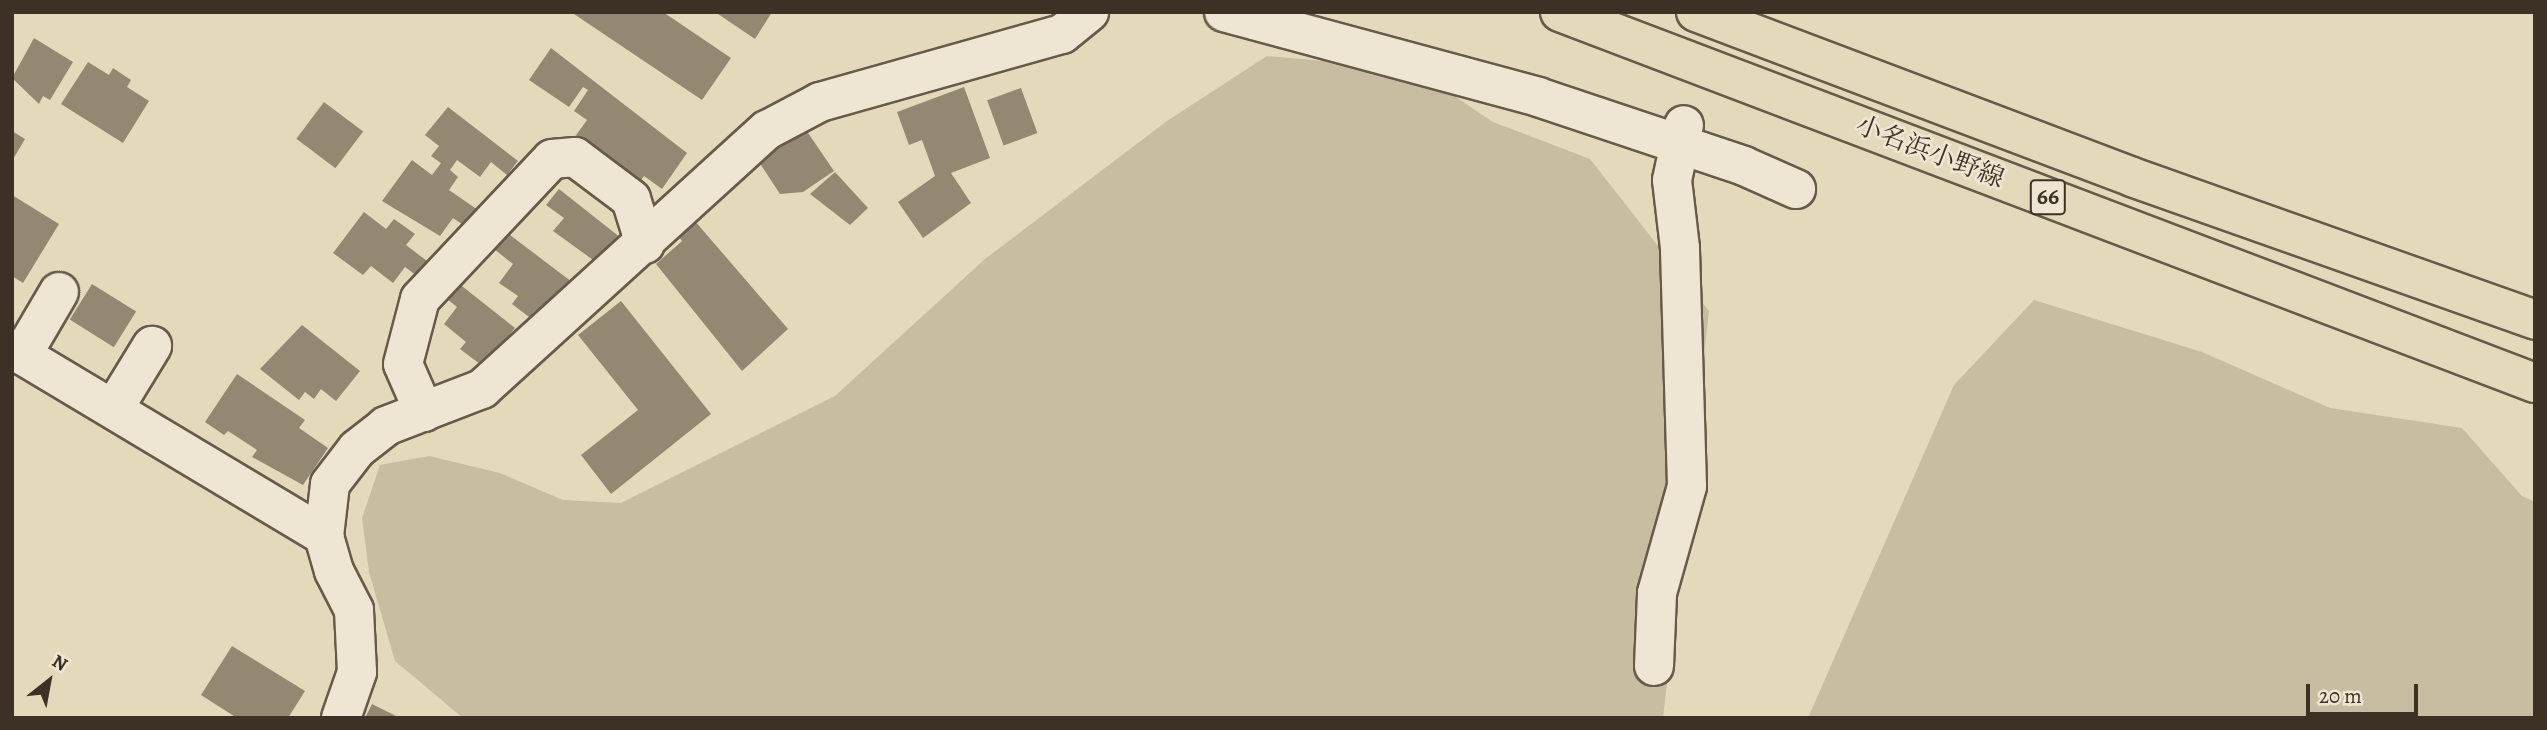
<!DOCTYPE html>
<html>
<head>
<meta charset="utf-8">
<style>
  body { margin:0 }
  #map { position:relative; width:2547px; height:730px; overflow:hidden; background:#e5d9bb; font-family:Alegreya,"Noto Serif JP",serif }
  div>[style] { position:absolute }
  .green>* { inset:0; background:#c8bca1 }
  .building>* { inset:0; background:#948873; transform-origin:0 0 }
  .roads { filter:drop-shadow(2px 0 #675a4a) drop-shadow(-2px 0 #675a4a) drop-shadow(0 2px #675a4a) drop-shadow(0 -2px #675a4a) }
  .minor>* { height:38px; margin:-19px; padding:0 19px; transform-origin:19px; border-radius:19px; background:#eee6d3 }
  .primary>* { height:38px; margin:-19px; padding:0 19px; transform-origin:19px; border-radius:19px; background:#e5d9bb }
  span { translate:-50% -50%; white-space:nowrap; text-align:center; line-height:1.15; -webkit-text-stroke:5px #eee6d3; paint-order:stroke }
  .shield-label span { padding:2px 5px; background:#eee6d3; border:2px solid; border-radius:5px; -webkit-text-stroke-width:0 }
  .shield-label { font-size:24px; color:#3d3024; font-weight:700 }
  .street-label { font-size:26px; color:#3d3024 }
  .frame { position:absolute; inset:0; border:14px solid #3d3024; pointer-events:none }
  .north { position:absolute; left:14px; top:646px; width:70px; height:70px; -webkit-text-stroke:5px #eee6d3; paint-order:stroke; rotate:31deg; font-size:19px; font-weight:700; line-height:28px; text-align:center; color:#3d3024 }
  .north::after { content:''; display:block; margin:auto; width:24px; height:32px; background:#3d3024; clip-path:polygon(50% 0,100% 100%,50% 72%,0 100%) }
  .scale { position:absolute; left:2306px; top:684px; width:112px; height:32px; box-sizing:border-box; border:4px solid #3d3024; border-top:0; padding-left:9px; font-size:21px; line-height:24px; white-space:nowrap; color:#3d3024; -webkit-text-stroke:5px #eee6d3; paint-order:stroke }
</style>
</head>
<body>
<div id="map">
  <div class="green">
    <div style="clip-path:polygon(1267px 56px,1370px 65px,1441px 87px,1493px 122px,1590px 159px,1709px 311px,1663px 718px,463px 718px,395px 661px,369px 572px,362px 518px,380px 465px,429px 456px,500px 473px,563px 500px,621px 503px,835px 396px,985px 259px,1167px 121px)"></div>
    <div style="clip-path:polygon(2034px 300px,2202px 352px,2330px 408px,2462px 428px,2522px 496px,2535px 502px,2535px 718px,1808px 718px,1954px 385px)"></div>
  </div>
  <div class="building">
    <div style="clip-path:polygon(571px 12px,663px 12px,731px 58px,702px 100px)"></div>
    <div style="clip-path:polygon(715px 12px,772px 12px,755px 39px)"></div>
    <div style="clip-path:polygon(34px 38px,73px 62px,50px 100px,43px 96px,39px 104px,12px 78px)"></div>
    <div style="clip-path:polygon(551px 48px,687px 153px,662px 189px,644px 176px,639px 184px,574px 138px,587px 120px,574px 111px,588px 90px,583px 87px,569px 107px,529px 80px)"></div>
    <div style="clip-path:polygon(88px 62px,109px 75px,113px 68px,131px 80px,127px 87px,149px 101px,123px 143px,61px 104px)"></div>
    <div style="clip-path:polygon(964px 87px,990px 158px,951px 173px,971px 203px,923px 238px,898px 202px,935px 176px,922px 140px,909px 145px,897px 112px)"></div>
    <div style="left:1021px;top:88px;width:48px;height:36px;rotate:70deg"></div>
    <div style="left:324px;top:102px;width:49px;height:46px;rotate:37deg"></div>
    <div style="clip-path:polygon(448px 107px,518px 161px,507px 175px,491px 162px,480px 177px,457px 160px,450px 170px,458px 177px,449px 190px,478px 210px,466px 227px,453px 218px,440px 236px,382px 201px,412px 160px,432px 175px,441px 163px,431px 156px,439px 146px,425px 135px)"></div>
    <div style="clip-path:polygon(804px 127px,834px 171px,803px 192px,780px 194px,757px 159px)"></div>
    <div style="clip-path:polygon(12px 131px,25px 139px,12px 161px)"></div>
    <div style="clip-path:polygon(835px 172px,868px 208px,850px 225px,810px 194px)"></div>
    <div style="clip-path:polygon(559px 189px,621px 238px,600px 265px,553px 231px,564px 218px,546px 205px)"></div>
    <div style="clip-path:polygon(12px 195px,59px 224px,23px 283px,12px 276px)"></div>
    <div style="clip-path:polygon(364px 212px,386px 229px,394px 219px,415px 234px,406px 245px,431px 264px,420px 278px,405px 267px,393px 283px,371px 266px,363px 275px,333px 253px)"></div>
    <div style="clip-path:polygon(694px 220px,788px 329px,742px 371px,656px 264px,682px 241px,677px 234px)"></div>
    <div style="clip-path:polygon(506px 232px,572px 282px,533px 320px,512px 304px,518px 296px,499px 283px,513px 264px,494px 249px)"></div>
    <div style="clip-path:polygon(453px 279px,515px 328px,484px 367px,460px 349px,466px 342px,444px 324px,457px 307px,441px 294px)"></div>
    <div style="left:92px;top:284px;width:52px;height:42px;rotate:32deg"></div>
    <div style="clip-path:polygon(621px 301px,711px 414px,611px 494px,581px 455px,638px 410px,578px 335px)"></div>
    <div style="clip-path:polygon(302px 325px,360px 371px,336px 401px,321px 389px,314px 399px,305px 392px,299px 400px,260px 369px)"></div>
    <div style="clip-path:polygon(237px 374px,305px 420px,299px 428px,328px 448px,303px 485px,252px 457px,257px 450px,228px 431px,224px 435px,205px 422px)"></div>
    <div style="clip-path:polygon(232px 646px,305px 691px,288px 718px,237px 718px,201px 695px)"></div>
    <div style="clip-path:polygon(372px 704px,400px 718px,365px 718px)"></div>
  </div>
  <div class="roads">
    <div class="minor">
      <div style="left:1224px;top:12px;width:325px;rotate:15.1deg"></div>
      <div style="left:1538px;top:97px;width:217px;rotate:18.5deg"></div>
      <div style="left:1744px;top:166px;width:57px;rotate:23.9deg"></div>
      <div style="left:12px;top:349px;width:364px;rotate:30.9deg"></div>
      <div style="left:22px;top:355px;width:73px;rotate:-59.6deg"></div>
      <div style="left:114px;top:408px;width:73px;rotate:-58.5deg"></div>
      <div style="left:424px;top:412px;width:52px;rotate:-113.6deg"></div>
      <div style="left:403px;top:364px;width:67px;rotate:-75.3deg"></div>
      <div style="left:420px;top:299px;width:192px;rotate:-46.7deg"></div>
      <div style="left:552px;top:159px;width:23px;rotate:-5deg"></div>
      <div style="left:575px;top:157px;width:70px;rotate:36.9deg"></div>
      <div style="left:631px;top:199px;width:47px;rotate:72.7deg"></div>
      <div style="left:1654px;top:666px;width:73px;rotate:-87.6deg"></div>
      <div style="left:1657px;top:593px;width:111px;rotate:-74.3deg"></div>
      <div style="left:1687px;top:486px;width:238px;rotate:-91.7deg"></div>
      <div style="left:1680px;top:248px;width:68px;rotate:-96.7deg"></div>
      <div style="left:1672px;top:180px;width:56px;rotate:-77.7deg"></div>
      <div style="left:341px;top:718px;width:49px;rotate:-70.8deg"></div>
      <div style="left:357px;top:672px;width:62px;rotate:-92.8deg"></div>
      <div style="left:354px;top:610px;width:44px;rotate:-117.1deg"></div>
      <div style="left:334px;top:571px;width:36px;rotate:-106deg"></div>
      <div style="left:324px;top:536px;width:52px;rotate:-83.4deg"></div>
      <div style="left:330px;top:484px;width:44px;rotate:-52.4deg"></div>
      <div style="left:357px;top:449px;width:37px;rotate:-38deg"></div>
      <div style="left:386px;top:426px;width:103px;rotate:-21.1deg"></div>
      <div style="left:482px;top:389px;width:385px;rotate:-42.3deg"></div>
      <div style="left:767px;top:130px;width:60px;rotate:-27.8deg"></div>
      <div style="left:820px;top:102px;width:251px;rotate:-15.7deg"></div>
      <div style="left:1062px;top:34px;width:35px;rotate:-39deg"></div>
    </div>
    <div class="primary">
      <div style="left:1560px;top:12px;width:1043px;rotate:20.83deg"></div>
      <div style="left:1696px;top:12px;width:466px;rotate:20.7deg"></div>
      <div style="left:2132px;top:177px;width:428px;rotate:19.5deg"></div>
    </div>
  </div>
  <div class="shield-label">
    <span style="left:2048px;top:197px">66</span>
  </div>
  <div class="street-label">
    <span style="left:1930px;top:152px;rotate:21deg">小名浜小野線</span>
  </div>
  <div class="frame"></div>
  <div class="north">N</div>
  <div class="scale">20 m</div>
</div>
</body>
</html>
